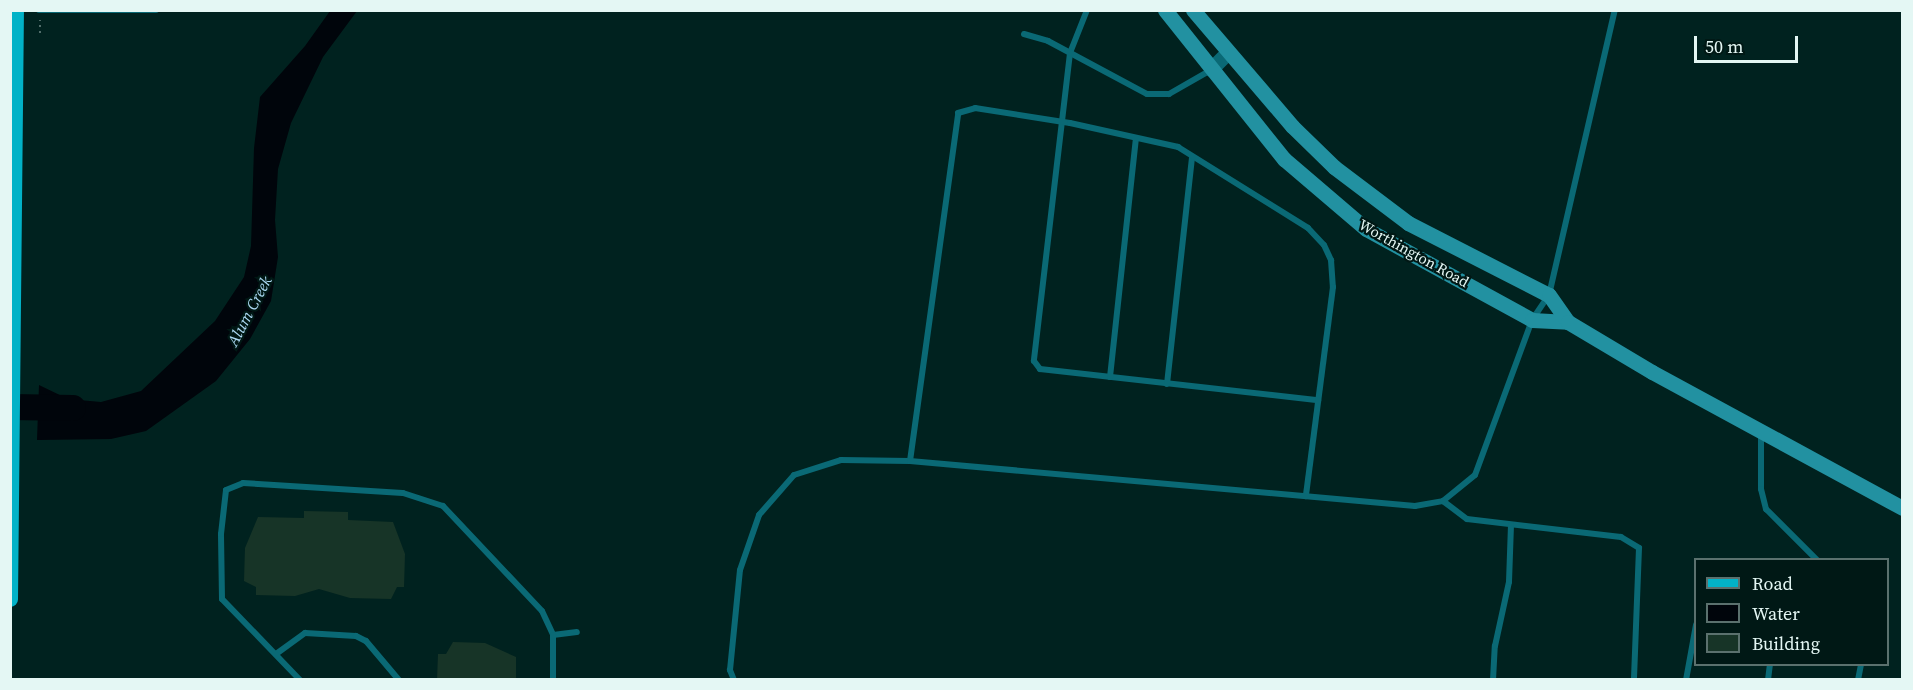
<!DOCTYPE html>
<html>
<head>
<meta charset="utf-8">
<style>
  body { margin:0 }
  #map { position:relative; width:1913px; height:690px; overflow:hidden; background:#00221f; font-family:"Source Serif 4",serif }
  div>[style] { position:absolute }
  .water>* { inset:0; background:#00050b }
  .river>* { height:26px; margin:-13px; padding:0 13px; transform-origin:13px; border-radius:13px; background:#00050b }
  .building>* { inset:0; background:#173427 }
  .path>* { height:2px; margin-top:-1px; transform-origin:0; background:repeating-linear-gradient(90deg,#526e6b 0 1.5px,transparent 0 6px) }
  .service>* { height:6px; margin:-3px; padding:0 3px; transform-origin:3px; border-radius:3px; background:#0a6975 }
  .tertiary>* { height:15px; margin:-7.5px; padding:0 7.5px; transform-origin:7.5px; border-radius:7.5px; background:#0a6975 }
  .secondary>* { height:15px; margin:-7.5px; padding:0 7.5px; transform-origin:7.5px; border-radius:7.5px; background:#2291a1 }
  .primary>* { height:15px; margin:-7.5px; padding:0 7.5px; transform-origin:7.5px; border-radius:7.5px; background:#02b2c7 }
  span { translate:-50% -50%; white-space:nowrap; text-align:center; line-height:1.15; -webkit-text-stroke:4.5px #001815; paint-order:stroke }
  .street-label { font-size:15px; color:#e4f7f4 }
  .water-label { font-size:16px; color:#abd8f2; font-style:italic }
  .frame { position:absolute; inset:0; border:12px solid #e4f7f4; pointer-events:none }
  .legend { position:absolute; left:1694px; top:558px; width:195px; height:108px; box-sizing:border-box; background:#001815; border:2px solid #5b716e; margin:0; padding:8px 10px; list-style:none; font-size:18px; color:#e4f7f4 }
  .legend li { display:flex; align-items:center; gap:12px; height:30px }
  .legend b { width:30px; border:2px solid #5b716e }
  .scale { position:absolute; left:1694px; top:36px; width:104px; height:27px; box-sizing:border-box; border:3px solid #e4f7f4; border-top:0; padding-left:8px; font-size:18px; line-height:21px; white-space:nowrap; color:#e4f7f4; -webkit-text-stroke:4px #001815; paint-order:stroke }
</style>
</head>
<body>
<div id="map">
  <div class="water">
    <div style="clip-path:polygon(330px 11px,357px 11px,323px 57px,291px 123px,278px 169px,275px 220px,278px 257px,271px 301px,250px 339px,216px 381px,146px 431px,111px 439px,37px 440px,39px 385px,68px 399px,101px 402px,141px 391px,215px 321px,244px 277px,251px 246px,254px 148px,260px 97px,305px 46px)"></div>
  </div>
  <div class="river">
    <div style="left:10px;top:407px;width:63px;rotate:0.9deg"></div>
  </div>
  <div class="building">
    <div style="clip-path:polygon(304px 511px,348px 512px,348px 520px,393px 522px,405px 554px,404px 587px,397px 587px,391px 599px,350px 598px,319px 589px,295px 596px,256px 595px,256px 587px,244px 581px,245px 548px,258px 517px,304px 518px)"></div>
    <div style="clip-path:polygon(453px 642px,485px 643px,516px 657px,516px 680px,437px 680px,438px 654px,446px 654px)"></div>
  </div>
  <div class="path">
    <div style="left:40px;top:33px;width:14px;rotate:-90deg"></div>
  </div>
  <div class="service">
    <div style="left:39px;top:10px;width:117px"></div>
    <div style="left:1087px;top:10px;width:46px;rotate:111.6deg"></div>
    <div style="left:1070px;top:53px;width:310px;rotate:96.7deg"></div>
    <div style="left:1034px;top:361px;width:10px;rotate:53deg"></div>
    <div style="left:1040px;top:369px;width:280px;rotate:6.4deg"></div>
    <div style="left:1024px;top:34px;width:25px;rotate:16deg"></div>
    <div style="left:1048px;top:41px;width:112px;rotate:28.2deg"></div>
    <div style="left:1147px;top:94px;width:22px"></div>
    <div style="left:1169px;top:94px;width:48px;rotate:-29.7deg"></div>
    <div style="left:1110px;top:377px;width:240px;rotate:-83.8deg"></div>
    <div style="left:1167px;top:384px;width:227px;rotate:-83.7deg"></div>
    <div style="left:1761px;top:431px;width:58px;rotate:90deg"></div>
    <div style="left:1761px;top:489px;width:21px;rotate:76deg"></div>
    <div style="left:1766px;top:509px;width:72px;rotate:45deg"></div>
    <div style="left:910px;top:461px;width:351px;rotate:-82.1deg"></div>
    <div style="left:958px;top:113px;width:18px;rotate:-16deg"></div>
    <div style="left:975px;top:108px;width:96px;rotate:9deg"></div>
    <div style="left:1070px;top:123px;width:111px;rotate:12.5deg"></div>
    <div style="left:1178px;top:147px;width:153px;rotate:31.9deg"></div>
    <div style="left:1308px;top:228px;width:23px;rotate:47deg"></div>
    <div style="left:1324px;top:245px;width:17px;rotate:65deg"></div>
    <div style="left:1331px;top:260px;width:27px;rotate:86deg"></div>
    <div style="left:1333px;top:287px;width:211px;rotate:97.4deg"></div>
    <div style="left:1443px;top:501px;width:30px;rotate:37deg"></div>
    <div style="left:1467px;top:519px;width:155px;rotate:6.7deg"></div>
    <div style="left:1621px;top:537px;width:21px;rotate:31deg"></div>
    <div style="left:1639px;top:548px;width:132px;rotate:92.2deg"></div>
    <div style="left:553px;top:635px;width:24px;rotate:-7deg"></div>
    <div style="left:276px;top:654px;width:36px;rotate:-36deg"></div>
    <div style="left:305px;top:633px;width:51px;rotate:3.4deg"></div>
    <div style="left:356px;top:636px;width:11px;rotate:27deg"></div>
    <div style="left:366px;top:641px;width:51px;rotate:49.8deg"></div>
    <div style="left:300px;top:680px;width:112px;rotate:-133.9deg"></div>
    <div style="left:222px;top:599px;width:65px;rotate:-90.9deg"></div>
    <div style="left:221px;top:534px;width:44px;rotate:-83.5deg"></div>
    <div style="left:226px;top:490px;width:18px;rotate:-22deg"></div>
    <div style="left:243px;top:483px;width:160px;rotate:3.6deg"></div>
    <div style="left:403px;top:493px;width:42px;rotate:18deg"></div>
    <div style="left:443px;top:506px;width:144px;rotate:46.7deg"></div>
    <div style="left:542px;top:611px;width:26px;rotate:65deg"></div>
    <div style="left:553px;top:635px;width:45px;rotate:90deg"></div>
    <div style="left:734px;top:680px;width:11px;rotate:-112deg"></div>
    <div style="left:730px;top:670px;width:100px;rotate:-84.3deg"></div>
    <div style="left:740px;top:570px;width:58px;rotate:-70.9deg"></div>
    <div style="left:759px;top:515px;width:53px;rotate:-48.8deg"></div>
    <div style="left:794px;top:475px;width:49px;rotate:-17.7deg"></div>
    <div style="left:841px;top:460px;width:69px;rotate:0.8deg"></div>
    <div style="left:910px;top:461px;width:507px;rotate:5.09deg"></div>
    <div style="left:1415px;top:506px;width:28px;rotate:-10deg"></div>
    <div style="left:1443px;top:501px;width:41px;rotate:-39.1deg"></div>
    <div style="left:1475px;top:475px;width:165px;rotate:-69.8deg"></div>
    <div style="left:1532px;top:320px;width:30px;rotate:-56deg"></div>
    <div style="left:1549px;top:295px;width:293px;rotate:-77deg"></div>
    <div style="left:1493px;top:680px;width:34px;rotate:-87deg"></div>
    <div style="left:1495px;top:646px;width:66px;rotate:-77.7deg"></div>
    <div style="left:1509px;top:582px;width:57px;rotate:-88deg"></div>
    <div style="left:1686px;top:680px;width:56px;rotate:-79.7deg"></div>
    <div style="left:1768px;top:680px;width:16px;rotate:-83deg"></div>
    <div style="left:1858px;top:680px;width:16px;rotate:-79deg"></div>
  </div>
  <div class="tertiary">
    <div style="left:1211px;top:69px;width:23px;rotate:-45deg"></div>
  </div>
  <div class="secondary">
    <div style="left:1165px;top:10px;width:191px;rotate:51.4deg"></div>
    <div style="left:1284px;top:159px;width:108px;rotate:40.5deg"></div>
    <div style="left:1366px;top:229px;width:189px;rotate:28.7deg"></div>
    <div style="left:1532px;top:320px;width:36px;rotate:3deg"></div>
    <div style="left:1193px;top:10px;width:153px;rotate:49.5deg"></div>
    <div style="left:1292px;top:126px;width:59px;rotate:44.3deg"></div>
    <div style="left:1334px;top:167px;width:93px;rotate:37.1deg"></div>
    <div style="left:1408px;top:223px;width:158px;rotate:27.1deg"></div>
    <div style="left:1549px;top:295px;width:33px;rotate:55deg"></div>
    <div style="left:1568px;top:322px;width:98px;rotate:30.8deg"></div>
    <div style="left:1652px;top:372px;width:285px;rotate:28.5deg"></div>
  </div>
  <div class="primary">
    <div style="left:10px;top:599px;width:589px;rotate:-89.42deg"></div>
  </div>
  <div class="street-label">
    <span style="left:1414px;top:253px;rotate:29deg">Worthington Road</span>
  </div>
  <div class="water-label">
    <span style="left:249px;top:311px;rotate:-62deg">Alum Creek</span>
  </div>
  <div class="frame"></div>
  <ul class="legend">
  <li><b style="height:8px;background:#02b2c7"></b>Road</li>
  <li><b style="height:16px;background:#00050b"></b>Water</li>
  <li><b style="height:16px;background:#173427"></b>Building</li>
  </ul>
  <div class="scale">50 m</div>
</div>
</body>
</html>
